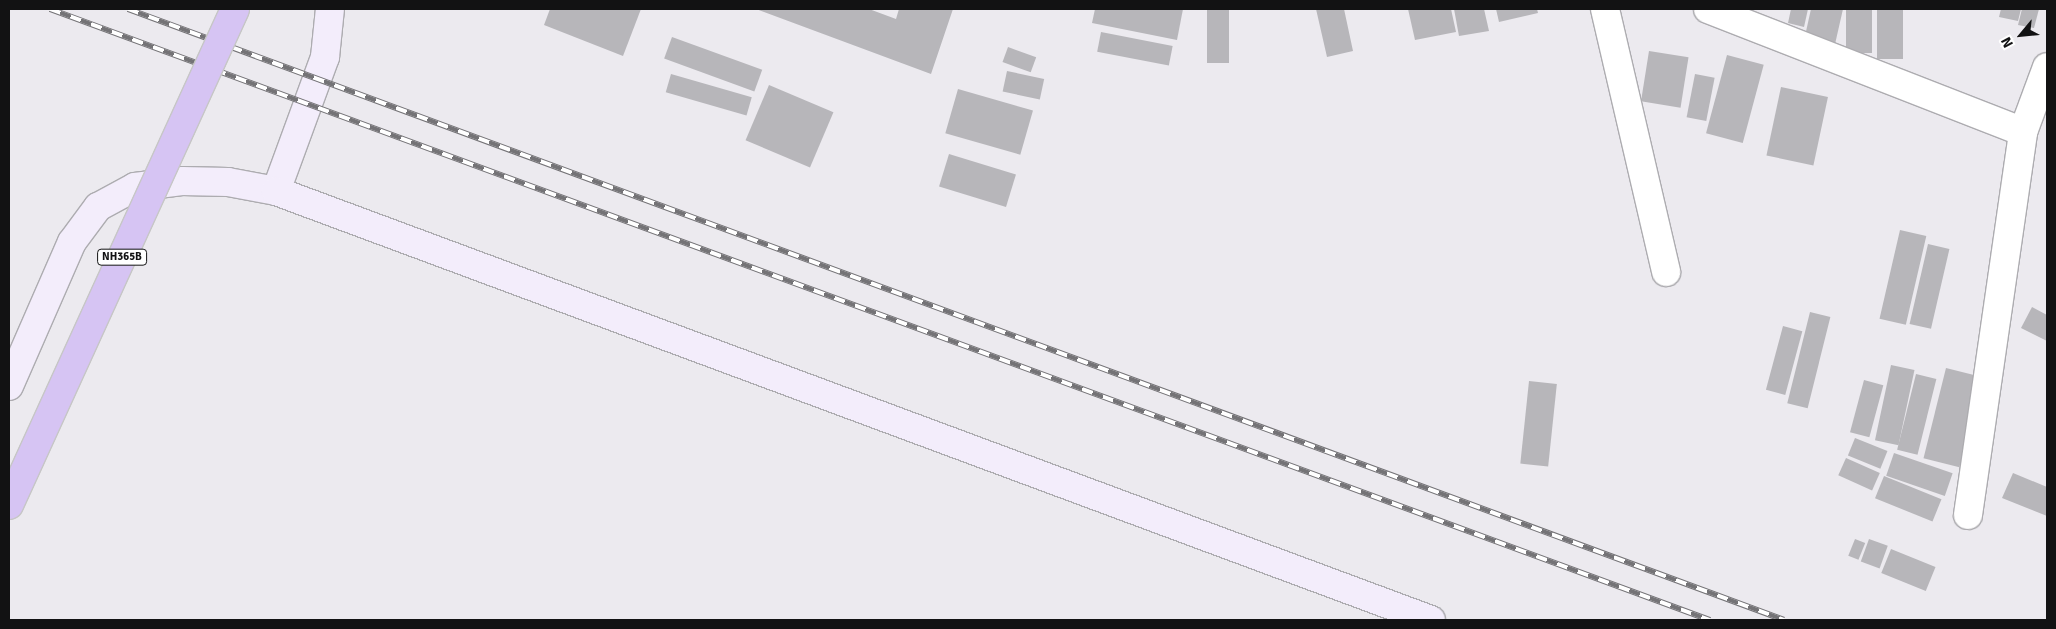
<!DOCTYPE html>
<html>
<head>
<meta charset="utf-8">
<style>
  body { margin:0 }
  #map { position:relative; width:2056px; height:629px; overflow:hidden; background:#eceaef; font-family:Signika,sans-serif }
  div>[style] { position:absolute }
  .building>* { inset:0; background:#b7b6ba; transform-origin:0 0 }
  .roads { filter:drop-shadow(1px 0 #adacb0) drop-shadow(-1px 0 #adacb0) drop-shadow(0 1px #adacb0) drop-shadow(0 -1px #adacb0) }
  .street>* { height:28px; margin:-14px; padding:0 14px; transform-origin:14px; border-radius:14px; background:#fff }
  .secondary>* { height:28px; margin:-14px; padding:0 14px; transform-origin:14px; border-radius:14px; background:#f3edfb }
  .rail>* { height:5.5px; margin-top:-2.75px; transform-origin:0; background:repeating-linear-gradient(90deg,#fff 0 11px,#747376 0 22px); box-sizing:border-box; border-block:1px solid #747376 }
  .bridges { filter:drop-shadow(1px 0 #c6c6c6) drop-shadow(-1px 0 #c6c6c6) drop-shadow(0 1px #c6c6c6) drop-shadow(0 -1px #c6c6c6) }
  .highway-bridge>* { height:28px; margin:-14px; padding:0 14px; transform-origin:14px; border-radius:14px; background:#d6c4f3 }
  span { translate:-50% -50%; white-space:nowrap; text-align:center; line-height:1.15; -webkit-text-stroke:4px #fff; paint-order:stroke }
  .shield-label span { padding:1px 4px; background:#fff; border:1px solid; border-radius:4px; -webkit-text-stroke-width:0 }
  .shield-label { font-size:11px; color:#121213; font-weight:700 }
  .frame { position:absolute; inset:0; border:10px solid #121213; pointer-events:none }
  .north { position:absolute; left:1996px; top:10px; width:50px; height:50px; -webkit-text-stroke:4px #fff; paint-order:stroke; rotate:242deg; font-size:14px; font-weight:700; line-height:20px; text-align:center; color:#121213 }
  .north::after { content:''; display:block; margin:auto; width:18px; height:22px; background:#121213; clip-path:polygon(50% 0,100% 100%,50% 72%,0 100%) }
</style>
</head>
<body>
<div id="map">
  <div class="building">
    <div style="clip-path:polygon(550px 9px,641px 9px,623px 56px,544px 25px)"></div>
    <div style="clip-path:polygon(756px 9px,869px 9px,896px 19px,899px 9px,953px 9px,931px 74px)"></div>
    <div style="clip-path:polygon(1095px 9px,1183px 9px,1177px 40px,1092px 23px)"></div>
    <div style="left:1207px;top:9px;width:22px;height:54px"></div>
    <div style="clip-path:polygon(1316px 9px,1344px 9px,1353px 51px,1327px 57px)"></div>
    <div style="clip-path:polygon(1408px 9px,1451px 9px,1456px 32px,1415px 40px)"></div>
    <div style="clip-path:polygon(1454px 9px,1484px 9px,1489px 31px,1459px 36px)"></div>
    <div style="clip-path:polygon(1496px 9px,1537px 9px,1538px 13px,1499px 22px)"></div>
    <div style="clip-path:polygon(1791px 9px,1808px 9px,1804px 27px,1788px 23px)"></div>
    <div style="clip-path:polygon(1811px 9px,1843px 9px,1833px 53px,1803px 45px)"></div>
    <div style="left:1846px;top:9px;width:26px;height:44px"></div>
    <div style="left:1877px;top:9px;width:26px;height:50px"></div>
    <div style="clip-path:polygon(2001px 9px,2021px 9px,2018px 21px,1999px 17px)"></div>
    <div style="clip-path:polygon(2022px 9px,2039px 9px,2034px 28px,2018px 25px)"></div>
    <div style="left:1101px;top:32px;width:73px;height:20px;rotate:11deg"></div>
    <div style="left:672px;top:37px;width:96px;height:23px;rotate:20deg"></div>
    <div style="left:1008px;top:47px;width:30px;height:16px;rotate:20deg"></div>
    <div style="left:1649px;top:51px;width:40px;height:51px;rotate:9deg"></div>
    <div style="left:1727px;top:55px;width:38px;height:81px;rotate:15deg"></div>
    <div style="left:1007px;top:71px;width:38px;height:21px;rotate:12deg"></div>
    <div style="left:671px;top:74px;width:84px;height:19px;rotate:16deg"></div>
    <div style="left:1695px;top:74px;width:20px;height:44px;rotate:11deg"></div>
    <div style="left:769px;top:85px;width:70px;height:60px;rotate:23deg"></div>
    <div style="left:1781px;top:87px;width:48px;height:70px;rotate:12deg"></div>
    <div style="left:958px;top:89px;width:78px;height:46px;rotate:16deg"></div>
    <div style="left:949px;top:154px;width:70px;height:34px;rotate:17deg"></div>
    <div style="left:1900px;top:230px;width:27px;height:91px;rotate:13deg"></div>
    <div style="left:1928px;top:244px;width:22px;height:82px;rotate:13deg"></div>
    <div style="clip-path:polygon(2032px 307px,2047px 315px,2047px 341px,2021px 328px)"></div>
    <div style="left:1810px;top:312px;width:21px;height:94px;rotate:14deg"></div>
    <div style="left:1783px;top:326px;width:20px;height:66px;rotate:15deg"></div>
    <div style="left:1891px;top:365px;width:24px;height:77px;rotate:12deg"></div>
    <div style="left:1946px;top:368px;width:37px;height:93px;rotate:14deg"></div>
    <div style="left:1916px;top:374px;width:21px;height:78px;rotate:14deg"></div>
    <div style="left:1864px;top:380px;width:20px;height:54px;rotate:15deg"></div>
    <div style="left:1529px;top:381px;width:28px;height:83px;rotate:6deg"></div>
    <div style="left:1855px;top:438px;width:35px;height:19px;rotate:22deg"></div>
    <div style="left:1894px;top:453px;width:62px;height:24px;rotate:19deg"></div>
    <div style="left:1846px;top:458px;width:37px;height:19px;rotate:24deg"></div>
    <div style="clip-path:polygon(2013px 473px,2047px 487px,2047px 516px,2002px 498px)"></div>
    <div style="left:1884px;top:476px;width:62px;height:24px;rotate:22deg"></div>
    <div style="left:1855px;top:539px;width:11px;height:18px;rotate:22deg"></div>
    <div style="left:1869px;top:539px;width:20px;height:24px;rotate:20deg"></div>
    <div style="left:1891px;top:549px;width:48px;height:26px;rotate:22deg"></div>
  </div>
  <div class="roads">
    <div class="street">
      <div style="left:1605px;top:9px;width:270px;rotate:76.9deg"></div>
      <div style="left:1708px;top:9px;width:338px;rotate:21.3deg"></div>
      <div style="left:1968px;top:515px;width:387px;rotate:-81.8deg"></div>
      <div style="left:2023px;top:132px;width:69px;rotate:-69.7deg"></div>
    </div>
    <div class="secondary">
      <div style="left:276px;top:191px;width:143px;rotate:-69.9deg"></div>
      <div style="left:325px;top:57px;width:48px;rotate:-84.1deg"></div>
      <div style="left:9px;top:386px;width:157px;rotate:-66.4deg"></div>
      <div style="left:72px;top:242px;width:44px;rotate:-53.4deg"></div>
      <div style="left:98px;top:207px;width:42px;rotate:-28.4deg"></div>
      <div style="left:135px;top:187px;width:47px;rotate:-7.3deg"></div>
      <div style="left:182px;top:181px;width:46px;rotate:1.2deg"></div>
      <div style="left:228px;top:182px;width:49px;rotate:10.6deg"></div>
      <div style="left:276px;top:191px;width:1232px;rotate:20.38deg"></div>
    </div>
  </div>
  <div class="rail">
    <div style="left:50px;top:9px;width:1769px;rotate:20.21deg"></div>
    <div style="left:128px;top:9px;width:1765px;rotate:20.25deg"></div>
  </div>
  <div class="bridges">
    <div class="highway-bridge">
      <div style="left:9px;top:505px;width:545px;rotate:-65.5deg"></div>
    </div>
  </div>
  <div class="shield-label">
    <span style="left:122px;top:257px">NH365B</span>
  </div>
  <div class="frame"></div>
  <div class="north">N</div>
</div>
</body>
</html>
